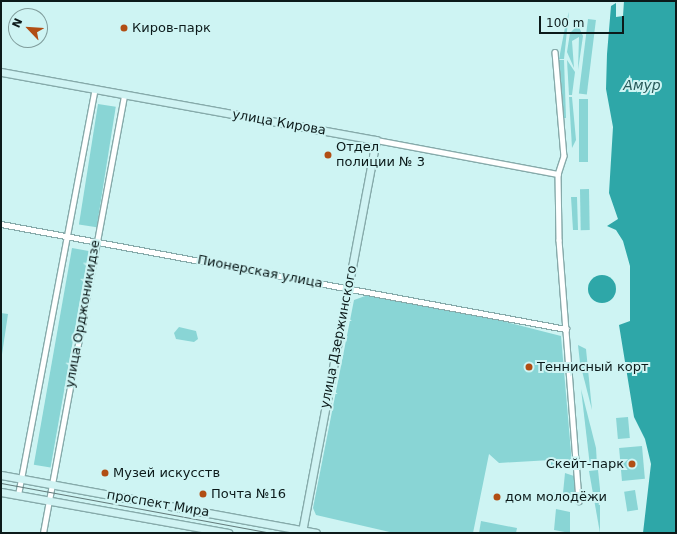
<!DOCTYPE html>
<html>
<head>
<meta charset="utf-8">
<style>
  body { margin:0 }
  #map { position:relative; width:677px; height:534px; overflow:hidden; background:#cef4f3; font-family:"DejaVu Sans",sans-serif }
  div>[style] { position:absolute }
  .green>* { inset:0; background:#89d5d5; transform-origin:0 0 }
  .water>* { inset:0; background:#2ea7a8 }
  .round { border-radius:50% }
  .roads { filter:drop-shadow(1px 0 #86aaaa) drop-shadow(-1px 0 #86aaaa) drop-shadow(0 1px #86aaaa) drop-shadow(0 -1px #86aaaa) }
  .street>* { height:4.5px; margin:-2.25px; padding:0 2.25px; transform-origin:2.25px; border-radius:2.25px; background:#fff }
  .secondary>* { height:7px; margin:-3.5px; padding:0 3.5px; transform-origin:3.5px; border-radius:3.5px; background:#d0f3f3 }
  .tram>* { height:1px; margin:-0.5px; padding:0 0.5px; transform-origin:0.5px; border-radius:0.5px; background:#637c7c }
  .dots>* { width:11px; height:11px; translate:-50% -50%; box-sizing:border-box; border:2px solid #cef4f3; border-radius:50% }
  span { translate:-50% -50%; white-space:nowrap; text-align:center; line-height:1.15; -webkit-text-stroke:4px #cef4f3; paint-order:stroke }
  .poi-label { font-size:13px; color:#0c1a1a }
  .left { translate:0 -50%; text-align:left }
  .right { translate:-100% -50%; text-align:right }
  .street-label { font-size:13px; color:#0c1a1a }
  .water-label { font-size:14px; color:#295a5a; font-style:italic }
  .frame { position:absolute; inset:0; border:2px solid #0c1a1a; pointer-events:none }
  .north { position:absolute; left:8px; top:8px; width:40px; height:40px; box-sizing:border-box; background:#cef4f3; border:1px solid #809d9c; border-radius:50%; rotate:295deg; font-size:11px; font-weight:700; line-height:16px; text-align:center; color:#0c1a1a }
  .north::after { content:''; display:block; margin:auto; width:14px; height:18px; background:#b14e14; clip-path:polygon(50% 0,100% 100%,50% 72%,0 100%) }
  .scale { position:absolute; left:539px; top:16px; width:85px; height:18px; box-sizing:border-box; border:2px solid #0c1a1a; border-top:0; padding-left:5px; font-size:12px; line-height:14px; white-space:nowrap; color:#0c1a1a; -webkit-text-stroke:3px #cef4f3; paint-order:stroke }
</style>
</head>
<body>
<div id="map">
  <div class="green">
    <div style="clip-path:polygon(569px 12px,564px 59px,559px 59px,566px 22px)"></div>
    <div style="left:588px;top:19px;width:8px;height:75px;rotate:7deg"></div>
    <div style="clip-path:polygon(578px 25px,583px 36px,578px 70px,579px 37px,572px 41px,574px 68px,567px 52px,570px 33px)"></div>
    <div style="clip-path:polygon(559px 60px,564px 60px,566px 118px,564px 118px)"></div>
    <div style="clip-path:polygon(567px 60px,575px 72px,572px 95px,569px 95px)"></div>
    <div style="clip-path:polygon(569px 97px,572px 97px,576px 140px,572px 148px)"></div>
    <div style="left:579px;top:99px;width:9px;height:63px"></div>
    <div style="left:98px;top:104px;width:18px;height:122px;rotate:9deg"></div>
    <div style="left:589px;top:189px;width:41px;height:9px;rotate:89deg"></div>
    <div style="clip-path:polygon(571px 197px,577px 197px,578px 230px,573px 230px)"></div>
    <div style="left:72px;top:248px;width:17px;height:220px;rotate:10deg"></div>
    <div style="clip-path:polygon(368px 295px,487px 317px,561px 336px,572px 464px,569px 467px,551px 466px,551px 460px,499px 463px,489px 454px,473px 533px,394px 533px,316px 515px,313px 508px,354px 300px)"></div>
    <div style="clip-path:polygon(1px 313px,8px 314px,1px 361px)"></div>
    <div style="clip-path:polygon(179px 327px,196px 331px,198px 339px,194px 342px,176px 339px,174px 333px)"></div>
    <div style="clip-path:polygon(578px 345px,586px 349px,592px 410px,580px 363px)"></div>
    <div style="clip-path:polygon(581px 389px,596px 448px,597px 465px,590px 466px)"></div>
    <div style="left:628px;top:417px;width:21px;height:12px;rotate:85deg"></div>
    <div style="left:642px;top:446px;width:33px;height:23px;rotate:85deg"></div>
    <div style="clip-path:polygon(598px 470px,600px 489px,600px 533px,589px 471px)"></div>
    <div style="clip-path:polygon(565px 473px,574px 476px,575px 503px,552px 498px,554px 492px,563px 493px)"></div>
    <div style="left:635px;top:490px;width:20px;height:11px;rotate:81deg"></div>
    <div style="clip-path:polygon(556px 509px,570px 512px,570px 533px,554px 530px)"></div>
    <div style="clip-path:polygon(481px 521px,517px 528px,516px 533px,479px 533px)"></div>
  </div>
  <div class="water">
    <div style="clip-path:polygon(624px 1px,676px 1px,676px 533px,643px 533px,651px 464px,645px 439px,634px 417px,619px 325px,630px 321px,630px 266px,623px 241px,616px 230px,607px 226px,618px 219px,609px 193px,613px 127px,606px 89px,607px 54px,611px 6px,616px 3px,616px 17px,623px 16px)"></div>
    <div class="round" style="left:588px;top:275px;width:28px;height:28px"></div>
  </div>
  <div class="roads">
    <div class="street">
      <div style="left:555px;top:52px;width:104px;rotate:85.1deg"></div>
      <div style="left:564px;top:156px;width:19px;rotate:108deg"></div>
      <div style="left:558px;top:174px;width:66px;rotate:89.1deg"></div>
      <div style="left:559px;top:240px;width:262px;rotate:85.6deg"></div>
      <div style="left:376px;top:140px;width:185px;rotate:10.6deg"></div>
      <div style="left:1px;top:224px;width:575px;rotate:10.53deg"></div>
      <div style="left:18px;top:495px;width:413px;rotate:-79.3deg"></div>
      <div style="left:43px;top:533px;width:446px;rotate:-79.5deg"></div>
    </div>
    <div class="secondary">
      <div style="left:1px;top:72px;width:381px;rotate:10.3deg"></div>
      <div style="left:376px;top:140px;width:400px;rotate:100.7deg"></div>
      <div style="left:1px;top:475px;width:320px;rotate:10.4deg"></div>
      <div style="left:1px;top:492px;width:231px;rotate:10.2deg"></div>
    </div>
  </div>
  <div class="tram">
    <div style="left:1px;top:483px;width:275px;rotate:10.5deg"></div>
  </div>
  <div class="dots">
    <div style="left:124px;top:28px;background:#b14e14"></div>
    <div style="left:328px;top:155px;background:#b14e14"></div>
    <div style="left:529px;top:367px;background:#b14e14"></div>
    <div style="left:632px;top:464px;background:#b14e14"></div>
    <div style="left:105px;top:473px;background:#b14e14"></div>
    <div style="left:203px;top:494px;background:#b14e14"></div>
    <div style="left:497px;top:497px;background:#b14e14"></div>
  </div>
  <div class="poi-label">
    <span class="left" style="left:132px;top:28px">Киров-парк</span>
    <span class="left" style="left:336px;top:155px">Отдел<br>полиции № 3</span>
    <span class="left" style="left:537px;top:367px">Теннисный корт</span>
    <span class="right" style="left:624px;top:464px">Скейт-парк</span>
    <span class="left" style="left:113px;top:473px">Музей искусств</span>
    <span class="left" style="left:211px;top:494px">Почта №16</span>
    <span class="left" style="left:505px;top:497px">дом молодёжи</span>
  </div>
  <div class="street-label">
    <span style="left:279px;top:123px;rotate:10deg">улица Кирова</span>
    <span style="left:260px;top:272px;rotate:11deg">Пионерская улица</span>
    <span style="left:83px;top:314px;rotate:-80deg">улица Орджоникидзе</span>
    <span style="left:339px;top:337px;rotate:-79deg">улица Дзержинского</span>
    <span style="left:158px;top:504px;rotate:10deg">проспект Мира</span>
  </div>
  <div class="water-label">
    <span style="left:642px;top:85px">Амур</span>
  </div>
  <div class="frame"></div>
  <div class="north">N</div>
  <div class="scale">100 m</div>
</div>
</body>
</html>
